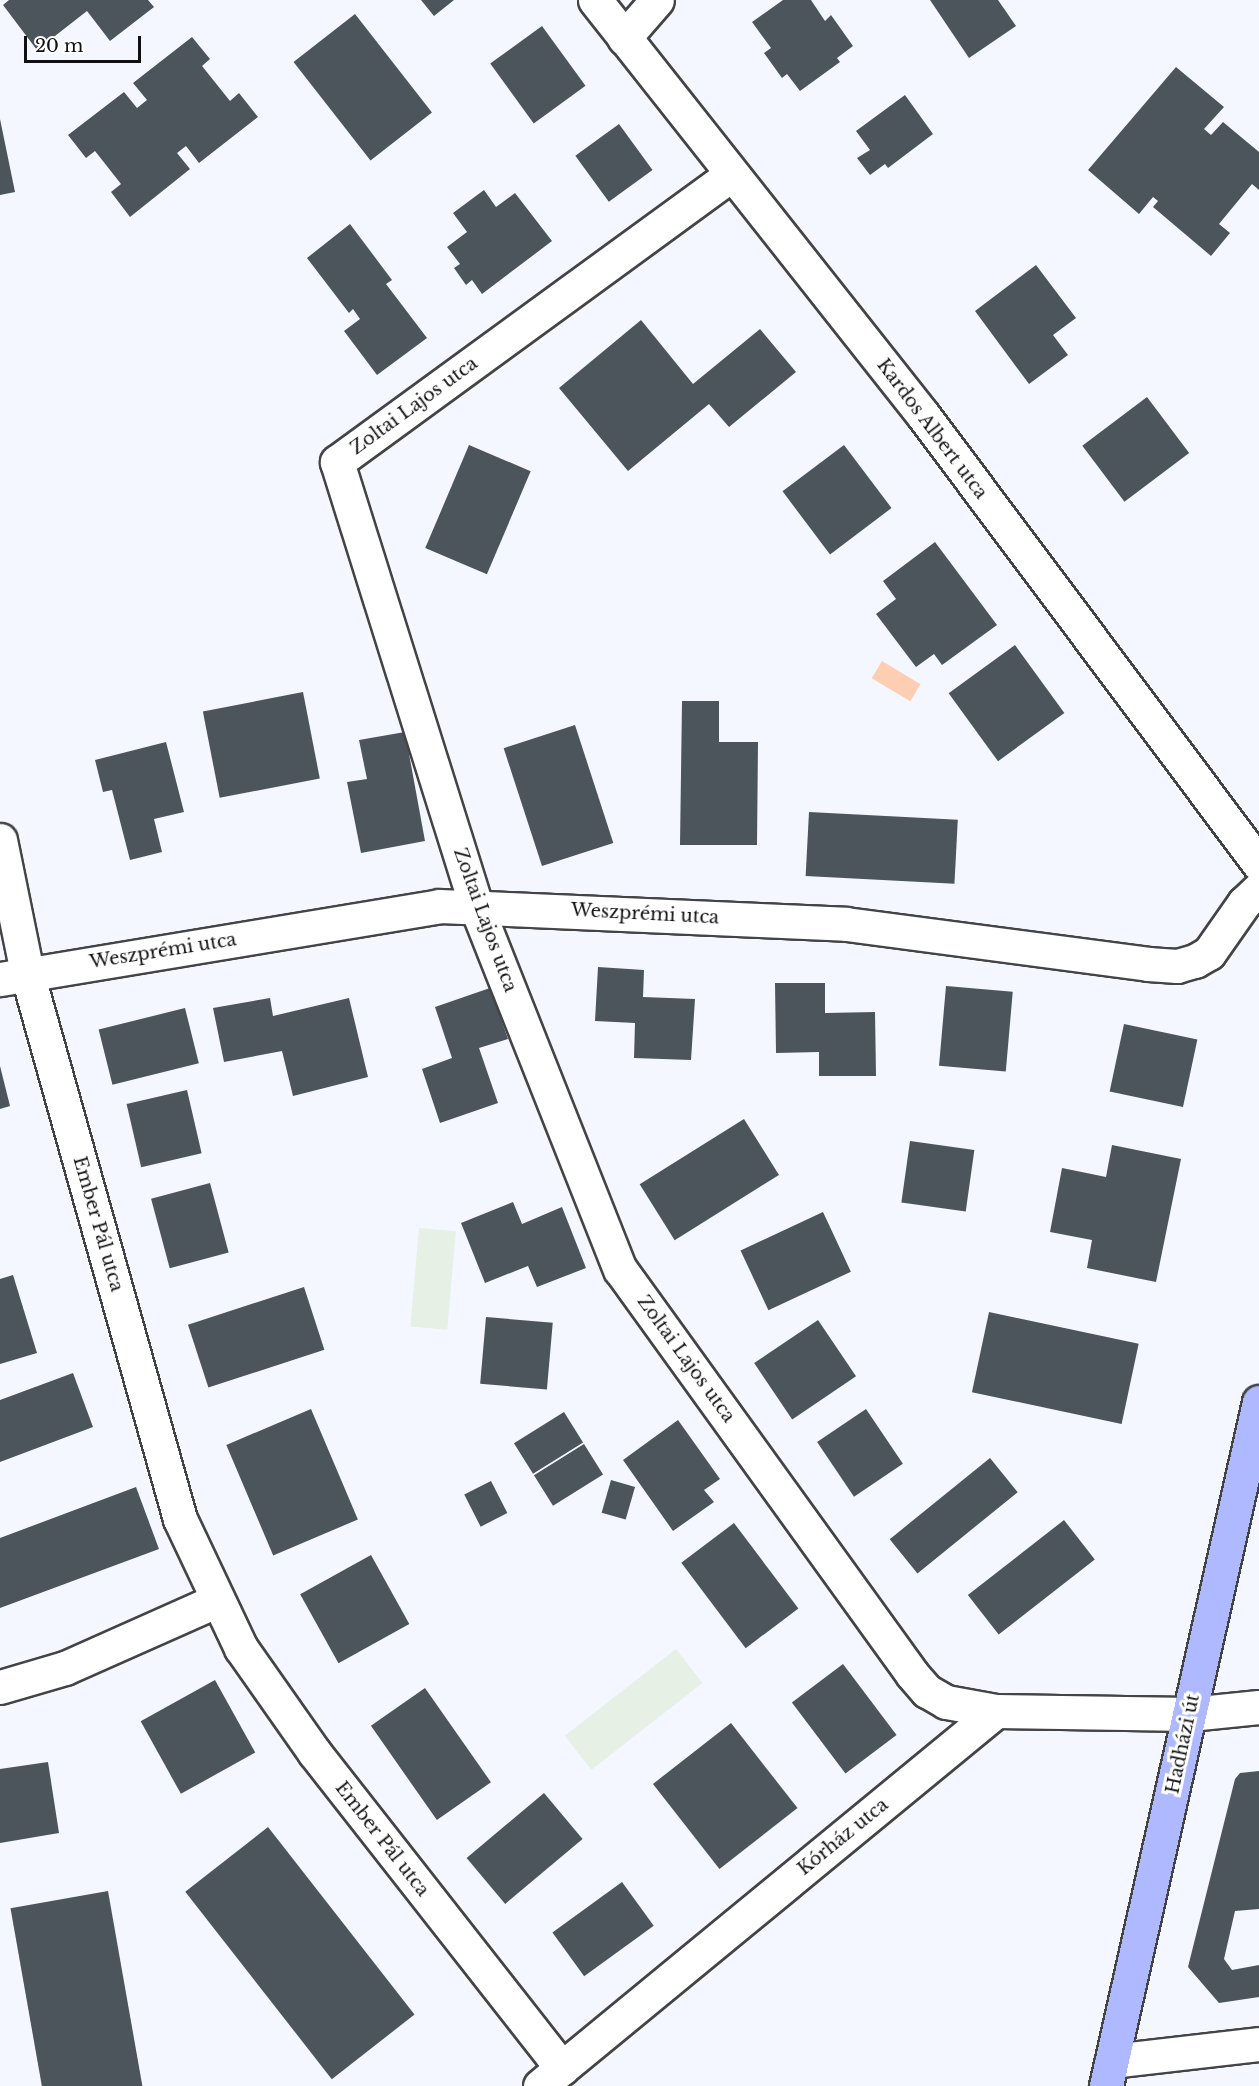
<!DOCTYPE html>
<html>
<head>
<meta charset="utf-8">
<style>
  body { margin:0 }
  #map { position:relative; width:1259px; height:2086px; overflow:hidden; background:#f4f7ff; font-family:"Libre Baskerville",serif }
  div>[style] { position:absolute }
  .industrial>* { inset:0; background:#e6f0e5; transform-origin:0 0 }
  .water>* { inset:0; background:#fdceb2; transform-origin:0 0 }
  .building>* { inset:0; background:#4b555b; transform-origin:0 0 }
  .roads { filter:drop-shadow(2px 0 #444) drop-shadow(-2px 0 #444) drop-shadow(0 2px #444) drop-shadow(0 -2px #444) }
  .street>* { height:33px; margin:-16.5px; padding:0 16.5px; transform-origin:16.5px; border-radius:16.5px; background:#fff }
  .secondary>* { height:33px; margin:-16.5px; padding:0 16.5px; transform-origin:16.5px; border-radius:16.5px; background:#afb9ff }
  span { translate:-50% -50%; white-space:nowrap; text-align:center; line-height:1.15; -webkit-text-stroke:6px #fff; paint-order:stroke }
  .street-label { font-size:18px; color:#111 }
  .scale { position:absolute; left:24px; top:36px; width:117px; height:27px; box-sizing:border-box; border:3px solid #111; border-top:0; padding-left:8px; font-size:18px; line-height:21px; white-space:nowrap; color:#111; -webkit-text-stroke:4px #fff; paint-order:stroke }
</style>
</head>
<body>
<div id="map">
  <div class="industrial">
    <div style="left:419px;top:1228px;width:37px;height:99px;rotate:5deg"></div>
    <div style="left:676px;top:1649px;width:43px;height:141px;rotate:52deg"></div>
  </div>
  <div class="water">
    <div style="left:882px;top:661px;width:45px;height:20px;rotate:31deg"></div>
  </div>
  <div class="building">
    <div style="clip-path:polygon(9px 0,148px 0,154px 7px,110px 41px,87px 11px,37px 50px,3px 5px)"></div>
    <div style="clip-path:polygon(421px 0,454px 0,434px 16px)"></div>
    <div style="clip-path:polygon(783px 0,811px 0,825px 21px,831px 15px,853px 46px,837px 58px,840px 62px,800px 91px,787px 74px,782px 78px,764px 53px,771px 48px,752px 22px)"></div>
    <div style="clip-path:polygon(930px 0,998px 0,1016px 26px,969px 58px)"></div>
    <div style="left:355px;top:14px;width:125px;height:78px;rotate:52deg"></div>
    <div style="left:542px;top:26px;width:74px;height:64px;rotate:54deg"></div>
    <div style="clip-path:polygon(192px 37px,210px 59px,202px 66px,230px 101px,239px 93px,258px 117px,199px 163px,186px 146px,177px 153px,190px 169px,130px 217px,111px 192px,121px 184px,95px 151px,86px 158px,68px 135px,124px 92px,137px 108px,147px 100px,133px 83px)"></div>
    <div style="clip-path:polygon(1176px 67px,1224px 107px,1204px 129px,1211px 135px,1223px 122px,1259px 152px,1259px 190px,1252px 184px,1219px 224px,1230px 233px,1211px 256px,1153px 207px,1158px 201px,1153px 197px,1139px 214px,1088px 170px)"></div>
    <div style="clip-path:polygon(905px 95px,933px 134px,888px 168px,885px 164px,870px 175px,857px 158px,870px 150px,856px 131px)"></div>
    <div style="clip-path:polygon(0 119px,15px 192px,0 195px)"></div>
    <div style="left:619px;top:124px;width:57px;height:54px;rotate:54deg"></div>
    <div style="clip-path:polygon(484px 190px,496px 207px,515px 193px,552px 241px,482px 294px,472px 280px,466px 285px,454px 268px,460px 264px,447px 247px,467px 232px,453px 213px)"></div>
    <div style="clip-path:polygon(350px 224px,392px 280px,386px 284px,427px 338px,377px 375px,344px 331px,360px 319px,353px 309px,349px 313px,307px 258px)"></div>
    <div style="clip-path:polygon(1036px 265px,1076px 318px,1053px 335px,1068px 355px,1029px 384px,975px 311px)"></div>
    <div style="clip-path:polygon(641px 320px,693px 384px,760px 329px,796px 372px,729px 427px,709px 404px,628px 471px,559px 388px)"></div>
    <div style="left:1147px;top:397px;width:70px;height:81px;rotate:53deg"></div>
    <div style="left:469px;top:445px;width:67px;height:112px;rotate:23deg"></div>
    <div style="left:844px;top:445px;width:79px;height:77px;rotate:53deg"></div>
    <div style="clip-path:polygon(935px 542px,997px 625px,942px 665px,934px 654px,916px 667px,876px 614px,896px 599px,883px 581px)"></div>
    <div style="left:1015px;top:645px;width:84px;height:82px;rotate:54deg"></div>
    <div style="left:303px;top:692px;width:88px;height:102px;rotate:79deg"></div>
    <div style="clip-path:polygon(682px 701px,719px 701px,719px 742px,758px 742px,757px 845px,680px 845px)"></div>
    <div style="left:575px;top:725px;width:124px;height:75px;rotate:72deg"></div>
    <div style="clip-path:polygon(405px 732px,425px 841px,361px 853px,347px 782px,367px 779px,359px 740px)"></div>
    <div style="clip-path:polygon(166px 742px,184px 812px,154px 819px,162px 852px,130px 860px,112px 790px,103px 792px,95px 760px)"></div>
    <div style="left:809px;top:812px;width:149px;height:64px;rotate:3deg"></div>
    <div style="clip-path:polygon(598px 967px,644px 970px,643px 997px,695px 999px,691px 1060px,634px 1058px,635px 1023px,595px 1021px)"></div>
    <div style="clip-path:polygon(775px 983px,825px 983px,825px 1013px,875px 1012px,876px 1076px,819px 1076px,819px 1052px,776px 1053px)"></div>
    <div style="left:946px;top:986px;width:67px;height:80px;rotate:5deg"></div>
    <div style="clip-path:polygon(490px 988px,508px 1039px,479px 1048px,498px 1103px,440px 1123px,422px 1069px,452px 1058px,435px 1007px)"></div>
    <div style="clip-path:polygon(270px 998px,273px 1016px,349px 998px,368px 1077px,293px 1096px,282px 1051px,224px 1062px,213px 1008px)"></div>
    <div style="left:185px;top:1008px;width:57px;height:89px;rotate:76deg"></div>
    <div style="left:1124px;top:1024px;width:75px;height:69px;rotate:12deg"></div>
    <div style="clip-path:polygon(0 1066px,10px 1106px,0 1109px)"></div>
    <div style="left:187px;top:1090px;width:65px;height:62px;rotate:77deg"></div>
    <div style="left:744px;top:1119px;width:66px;height:123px;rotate:58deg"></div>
    <div style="left:910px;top:1141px;width:65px;height:62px;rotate:8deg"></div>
    <div style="clip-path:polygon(1112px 1145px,1181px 1159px,1156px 1282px,1087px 1268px,1092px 1240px,1050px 1232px,1062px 1168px,1106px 1177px)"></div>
    <div style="left:210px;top:1183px;width:72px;height:61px;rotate:75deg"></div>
    <div style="clip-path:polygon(513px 1202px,522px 1224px,562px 1207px,586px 1268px,537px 1287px,528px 1266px,485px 1283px,461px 1223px)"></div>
    <div style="left:823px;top:1212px;width:66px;height:91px;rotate:65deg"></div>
    <div style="clip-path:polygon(13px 1275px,37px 1353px,0 1364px,0 1279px)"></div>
    <div style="left:304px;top:1287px;width:66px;height:122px;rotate:72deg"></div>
    <div style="left:989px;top:1312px;width:153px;height:82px;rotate:12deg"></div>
    <div style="left:486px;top:1317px;width:67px;height:67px;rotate:5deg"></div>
    <div style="left:818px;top:1320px;width:68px;height:77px;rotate:56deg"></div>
    <div style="clip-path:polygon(73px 1373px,93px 1427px,0 1462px,0 1400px)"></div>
    <div style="left:311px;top:1409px;width:120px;height:92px;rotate:67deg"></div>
    <div style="left:866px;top:1409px;width:66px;height:59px;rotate:56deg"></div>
    <div style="left:564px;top:1412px;width:36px;height:59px;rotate:58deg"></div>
    <div style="clip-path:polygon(678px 1420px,720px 1479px,704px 1490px,714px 1502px,673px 1531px,623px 1460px)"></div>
    <div style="left:584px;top:1444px;width:36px;height:59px;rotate:58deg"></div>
    <div style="left:990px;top:1458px;width:44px;height:129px;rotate:51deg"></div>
    <div style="left:611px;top:1480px;width:25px;height:34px;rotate:16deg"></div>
    <div style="left:491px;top:1481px;width:36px;height:30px;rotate:63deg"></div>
    <div style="clip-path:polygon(136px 1487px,159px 1549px,0 1608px,0 1538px)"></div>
    <div style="left:1064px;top:1520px;width:50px;height:122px;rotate:52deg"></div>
    <div style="left:734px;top:1523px;width:107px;height:66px;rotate:53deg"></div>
    <div style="left:371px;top:1555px;width:79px;height:81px;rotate:61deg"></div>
    <div style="left:843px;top:1664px;width:89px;height:64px;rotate:53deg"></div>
    <div style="left:215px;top:1680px;width:83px;height:85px;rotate:61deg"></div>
    <div style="left:425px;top:1688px;width:115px;height:66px;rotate:55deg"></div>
    <div style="left:731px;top:1723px;width:108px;height:99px;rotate:52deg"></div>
    <div style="clip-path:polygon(48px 1762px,59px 1833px,0 1843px,0 1769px)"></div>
    <div style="clip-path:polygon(1259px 1771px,1259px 1909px,1235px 1911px,1224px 1959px,1232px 1970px,1259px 1965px,1259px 1997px,1219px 2003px,1188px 1967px,1235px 1779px,1240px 1773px)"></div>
    <div style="left:544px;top:1793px;width:60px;height:101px;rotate:50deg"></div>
    <div style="left:268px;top:1827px;width:238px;height:105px;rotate:52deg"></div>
    <div style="left:622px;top:1882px;width:54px;height:86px;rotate:54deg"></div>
    <div style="left:108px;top:1891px;width:198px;height:99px;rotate:80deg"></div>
  </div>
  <div class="roads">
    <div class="street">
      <div style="left:595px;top:0;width:529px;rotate:51.68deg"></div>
      <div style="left:923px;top:415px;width:561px;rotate:53.19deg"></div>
      <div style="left:624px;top:38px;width:50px;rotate:-49deg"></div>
      <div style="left:732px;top:174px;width:489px;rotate:143.9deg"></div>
      <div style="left:337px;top:462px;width:465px;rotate:72.6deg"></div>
      <div style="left:476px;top:906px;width:391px;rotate:68.4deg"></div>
      <div style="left:620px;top:1269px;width:499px;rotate:54.2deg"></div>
      <div style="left:912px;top:1674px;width:23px;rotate:49deg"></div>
      <div style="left:927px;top:1691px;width:22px;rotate:30deg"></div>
      <div style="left:946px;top:1702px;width:51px;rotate:10.2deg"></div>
      <div style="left:0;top:840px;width:136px;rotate:78.5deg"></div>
      <div style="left:27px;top:973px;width:567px;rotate:74.35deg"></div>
      <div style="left:180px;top:1519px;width:143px;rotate:64.7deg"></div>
      <div style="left:241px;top:1648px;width:127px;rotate:54.9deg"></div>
      <div style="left:314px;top:1752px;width:402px;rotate:51.9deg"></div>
      <div style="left:0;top:979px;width:445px;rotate:-9.4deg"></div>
      <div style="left:439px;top:906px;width:407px;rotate:2.5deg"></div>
      <div style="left:846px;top:924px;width:305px;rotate:7.5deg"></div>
      <div style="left:1148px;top:964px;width:29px;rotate:4deg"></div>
      <div style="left:1177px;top:966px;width:19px;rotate:-16deg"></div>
      <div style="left:1195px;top:961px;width:16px;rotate:-30deg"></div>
      <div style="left:1209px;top:953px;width:61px;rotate:-55deg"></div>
      <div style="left:1244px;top:903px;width:21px;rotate:-43deg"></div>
      <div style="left:0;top:1687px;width:68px;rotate:-16.3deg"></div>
      <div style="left:65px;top:1668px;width:167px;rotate:-24deg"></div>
      <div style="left:1112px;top:2061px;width:148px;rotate:-6.6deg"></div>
      <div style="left:540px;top:2086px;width:590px;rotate:-39.43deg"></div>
      <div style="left:996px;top:1711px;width:194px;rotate:0.9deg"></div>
      <div style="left:1190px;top:1714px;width:69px;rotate:-5.8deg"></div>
    </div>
    <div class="secondary">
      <div style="left:1106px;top:2086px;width:701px;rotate:-77.39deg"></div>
    </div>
  </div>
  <div class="street-label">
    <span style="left:414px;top:406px;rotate:-36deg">Zoltai Lajos utca</span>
    <span style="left:932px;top:429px;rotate:53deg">Kardos Albert utca</span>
    <span style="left:645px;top:914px;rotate:3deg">Weszprémi utca</span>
    <span style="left:485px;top:920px;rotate:70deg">Zoltai Lajos utca</span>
    <span style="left:163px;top:951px;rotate:-9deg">Weszprémi utca</span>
    <span style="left:98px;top:1224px;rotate:74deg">Ember Pál utca</span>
    <span style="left:686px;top:1359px;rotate:54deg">Zoltai Lajos utca</span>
    <span style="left:1183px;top:1744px;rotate:-78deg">Hadházi út</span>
    <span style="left:843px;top:1837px;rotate:-39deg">Kórház utca</span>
    <span style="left:382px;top:1839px;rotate:52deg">Ember Pál utca</span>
  </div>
  <div class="scale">20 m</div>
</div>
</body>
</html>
